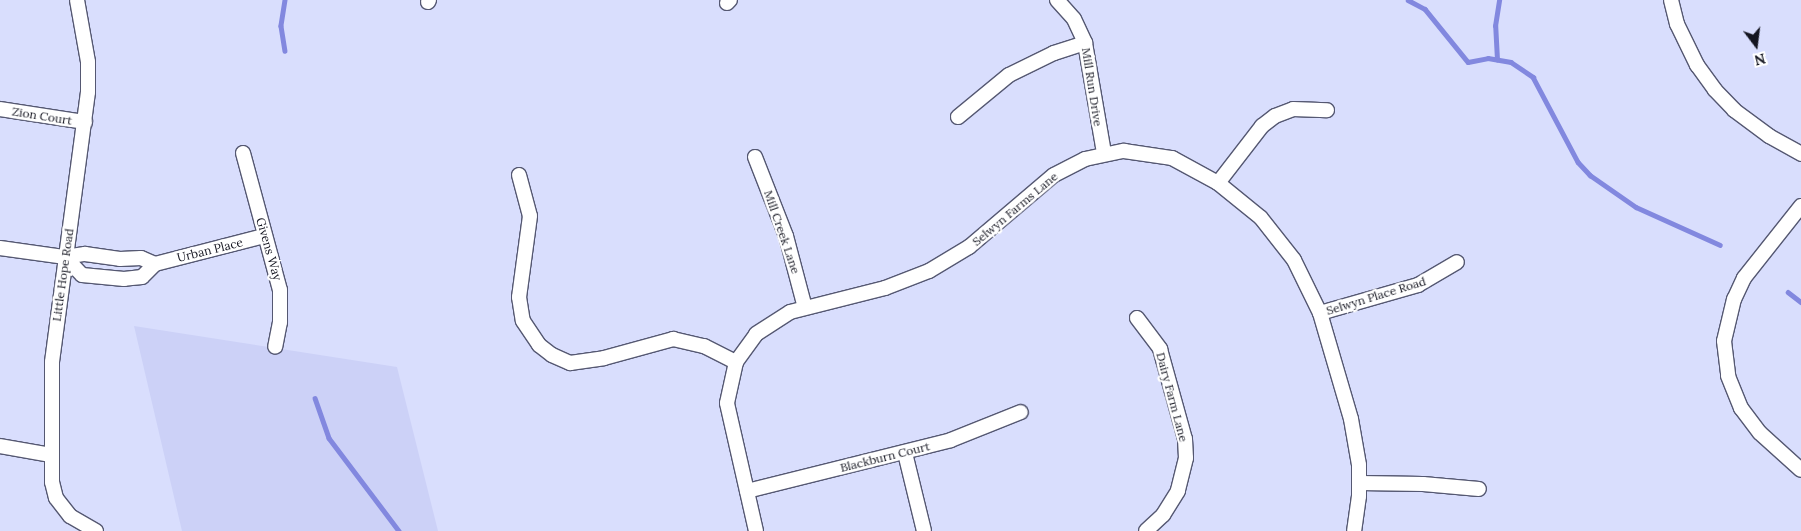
<!DOCTYPE html>
<html>
<head>
<meta charset="utf-8">
<style>
  body { margin:0 }
  #map { position:relative; width:1801px; height:531px; overflow:hidden; background:#d9defd; font-family:Lora,serif }
  div>[style] { position:absolute }
  .built>* { inset:0; background:#ccd1f7 }
  .stream>* { height:4.5px; margin:-2.25px; padding:0 2.25px; transform-origin:2.25px; border-radius:2.25px; background:#8288df }
  .roads { filter:drop-shadow(1px 0 #555872) drop-shadow(-1px 0 #555872) drop-shadow(0 1px #555872) drop-shadow(0 -1px #555872) }
  .minor>* { height:14px; margin:-7px; padding:0 7px; transform-origin:7px; border-radius:7px; background:#fff }
  span { translate:-50% -50%; white-space:nowrap; text-align:center; line-height:1.15; -webkit-text-stroke:4.5px #fff; paint-order:stroke }
  .street-label { font-size:12px; color:#141520 }
  .north { position:absolute; left:1731px; top:20px; width:50px; height:50px; -webkit-text-stroke:4px #fff; paint-order:stroke; rotate:165deg; font-size:14px; font-weight:700; line-height:20px; text-align:center; color:#141520 }
  .north::after { content:''; display:block; margin:auto; width:18px; height:22px; background:#141520; clip-path:polygon(50% 0,100% 100%,50% 72%,0 100%) }
</style>
</head>
<body>
<div id="map">
  <div class="built">
    <div style="clip-path:polygon(134px 326px,397px 367px,438px 531px,182px 531px)"></div>
  </div>
  <div class="stream">
    <div style="left:285px;top:0;width:26px;rotate:99deg"></div>
    <div style="left:281px;top:26px;width:25px;rotate:81deg"></div>
    <div style="left:1408px;top:0;width:19px;rotate:28deg"></div>
    <div style="left:1425px;top:9px;width:68px;rotate:50.9deg"></div>
    <div style="left:1468px;top:62px;width:20px;rotate:-11deg"></div>
    <div style="left:1488px;top:58px;width:23px;rotate:10deg"></div>
    <div style="left:1511px;top:62px;width:27px;rotate:34deg"></div>
    <div style="left:1533px;top:77px;width:96px;rotate:62.1deg"></div>
    <div style="left:1578px;top:162px;width:18px;rotate:47deg"></div>
    <div style="left:1590px;top:175px;width:56px;rotate:34.8deg"></div>
    <div style="left:1636px;top:207px;width:92px;rotate:24.3deg"></div>
    <div style="left:1497px;top:60px;width:34px;rotate:-93deg"></div>
    <div style="left:1495px;top:26px;width:26px;rotate:-81deg"></div>
    <div style="left:1788px;top:292px;width:16px;rotate:38deg"></div>
    <div style="left:315px;top:398px;width:42px;rotate:70.7deg"></div>
    <div style="left:329px;top:438px;width:116px;rotate:53deg"></div>
  </div>
  <div class="roads">
    <div class="minor">
      <div style="left:77px;top:0;width:63px;rotate:79.9deg"></div>
      <div style="left:88px;top:62px;width:30px;rotate:90deg"></div>
      <div style="left:88px;top:92px;width:272px;rotate:97.6deg"></div>
      <div style="left:52px;top:362px;width:120px;rotate:90deg"></div>
      <div style="left:52px;top:482px;width:16px;rotate:76deg"></div>
      <div style="left:56px;top:498px;width:23px;rotate:52deg"></div>
      <div style="left:70px;top:516px;width:30px;rotate:30deg"></div>
      <div style="left:1057px;top:0;width:25px;rotate:48deg"></div>
      <div style="left:1074px;top:19px;width:26px;rotate:65deg"></div>
      <div style="left:1085px;top:43px;width:112px;rotate:80.2deg"></div>
      <div style="left:1671px;top:0;width:25px;rotate:76deg"></div>
      <div style="left:1677px;top:24px;width:46px;rotate:64deg"></div>
      <div style="left:1697px;top:65px;width:31px;rotate:54deg"></div>
      <div style="left:1715px;top:90px;width:28px;rotate:46deg"></div>
      <div style="left:1734px;top:110px;width:44px;rotate:36.6deg"></div>
      <div style="left:1769px;top:136px;width:37px;rotate:29deg"></div>
      <div style="left:428px;top:2px;width:2px;rotate:-63deg"></div>
      <div style="left:727px;top:3px;width:4px;rotate:-45deg"></div>
      <div style="left:0;top:109px;width:86px;rotate:8.7deg"></div>
      <div style="left:958px;top:117px;width:66px;rotate:-39.5deg"></div>
      <div style="left:1009px;top:75px;width:50px;rotate:-26.1deg"></div>
      <div style="left:1054px;top:53px;width:33px;rotate:-18deg"></div>
      <div style="left:243px;top:153px;width:142px;rotate:74.9deg"></div>
      <div style="left:280px;top:290px;width:32px;rotate:90deg"></div>
      <div style="left:280px;top:322px;width:25px;rotate:101deg"></div>
      <div style="left:755px;top:157px;width:85px;rotate:68.6deg"></div>
      <div style="left:786px;top:236px;width:74px;rotate:75.2deg"></div>
      <div style="left:519px;top:175px;width:42px;rotate:75deg"></div>
      <div style="left:530px;top:216px;width:82px;rotate:97.7deg"></div>
      <div style="left:519px;top:297px;width:24px;rotate:81deg"></div>
      <div style="left:523px;top:321px;width:29px;rotate:56deg"></div>
      <div style="left:539px;top:345px;width:16px;rotate:38deg"></div>
      <div style="left:552px;top:355px;width:20px;rotate:24deg"></div>
      <div style="left:570px;top:363px;width:34px;rotate:-8deg"></div>
      <div style="left:604px;top:358px;width:72px;rotate:-15.4deg"></div>
      <div style="left:673px;top:339px;width:32px;rotate:13deg"></div>
      <div style="left:704px;top:346px;width:36px;rotate:27deg"></div>
      <div style="left:1218px;top:183px;width:72px;rotate:-52.3deg"></div>
      <div style="left:1262px;top:126px;width:16px;rotate:-38deg"></div>
      <div style="left:1275px;top:116px;width:19px;rotate:-21deg"></div>
      <div style="left:1293px;top:109px;width:34px;rotate:2deg"></div>
      <div style="left:1801px;top:206px;width:92px;rotate:128.4deg"></div>
      <div style="left:1744px;top:278px;width:23px;rotate:115deg"></div>
      <div style="left:1734px;top:299px;width:43px;rotate:103.4deg"></div>
      <div style="left:1724px;top:341px;width:35px;rotate:83deg"></div>
      <div style="left:1728px;top:376px;width:35px;rotate:68deg"></div>
      <div style="left:1741px;top:408px;width:31px;rotate:53deg"></div>
      <div style="left:1760px;top:433px;width:55px;rotate:42.1deg"></div>
      <div style="left:0;top:248px;width:66px;rotate:7.9deg"></div>
      <div style="left:65px;top:257px;width:20px;rotate:-9deg"></div>
      <div style="left:85px;top:254px;width:35px;rotate:8deg"></div>
      <div style="left:120px;top:259px;width:21px;rotate:-3deg"></div>
      <div style="left:141px;top:258px;width:15px;rotate:23deg"></div>
      <div style="left:155px;top:264px;width:18px;rotate:135deg"></div>
      <div style="left:142px;top:277px;width:18px;rotate:174deg"></div>
      <div style="left:124px;top:279px;width:42px;rotate:-174.6deg"></div>
      <div style="left:82px;top:275px;width:25px;rotate:-133deg"></div>
      <div style="left:155px;top:264px;width:113px;rotate:-14.4deg"></div>
      <div style="left:1320px;top:313px;width:102px;rotate:-15.9deg"></div>
      <div style="left:1418px;top:285px;width:45px;rotate:-30.5deg"></div>
      <div style="left:1137px;top:318px;width:39px;rotate:53deg"></div>
      <div style="left:1160px;top:349px;width:93px;rotate:74.5deg"></div>
      <div style="left:1185px;top:439px;width:19px;rotate:87deg"></div>
      <div style="left:1186px;top:458px;width:34px;rotate:104deg"></div>
      <div style="left:1178px;top:491px;width:28px;rotate:122deg"></div>
      <div style="left:1163px;top:515px;width:23px;rotate:137deg"></div>
      <div style="left:0;top:446px;width:52px;rotate:10deg"></div>
      <div style="left:905px;top:453px;width:80px;rotate:76.3deg"></div>
      <div style="left:1360px;top:483px;width:63px;rotate:0.9deg"></div>
      <div style="left:1423px;top:484px;width:56px;rotate:5.1deg"></div>
      <div style="left:747px;top:491px;width:210px;rotate:-14deg"></div>
      <div style="left:951px;top:440px;width:75px;rotate:-21.8deg"></div>
      <div style="left:756px;top:531px;width:131px;rotate:-102.8deg"></div>
      <div style="left:727px;top:403px;width:42px;rotate:-77.6deg"></div>
      <div style="left:736px;top:362px;width:34px;rotate:-54deg"></div>
      <div style="left:756px;top:334px;width:40px;rotate:-32.9deg"></div>
      <div style="left:790px;top:312px;width:98px;rotate:-14.2deg"></div>
      <div style="left:885px;top:288px;width:47px;rotate:-21.1deg"></div>
      <div style="left:929px;top:271px;width:47px;rotate:-31deg"></div>
      <div style="left:969px;top:247px;width:111px;rotate:-40.3deg"></div>
      <div style="left:1054px;top:175px;width:35px;rotate:-27deg"></div>
      <div style="left:1085px;top:159px;width:40px;rotate:-12deg"></div>
      <div style="left:1124px;top:151px;width:49px;rotate:8.3deg"></div>
      <div style="left:1172px;top:158px;width:52px;rotate:28.5deg"></div>
      <div style="left:1218px;top:183px;width:55px;rotate:39.1deg"></div>
      <div style="left:1261px;top:218px;width:53px;rotate:51.8deg"></div>
      <div style="left:1294px;top:260px;width:59px;rotate:63.9deg"></div>
      <div style="left:1320px;top:313px;width:110px;rotate:73.7deg"></div>
      <div style="left:1351px;top:419px;width:47px;rotate:80.1deg"></div>
      <div style="left:1359px;top:465px;width:31px;rotate:90deg"></div>
      <div style="left:1359px;top:496px;width:35px;rotate:98deg"></div>
    </div>
  </div>
  <div class="street-label">
    <span style="left:1092px;top:87px;rotate:81deg">Mill Run Drive</span>
    <span style="left:42px;top:116px;rotate:9deg">Zion Court</span>
    <span style="left:1015px;top:209px;rotate:-40deg">Selwyn Farms Lane</span>
    <span style="left:782px;top:232px;rotate:71deg">Mill Creek Lane</span>
    <span style="left:269px;top:249px;rotate:74deg">Givens Way</span>
    <span style="left:210px;top:250px;rotate:-14deg">Urban Place</span>
    <span style="left:63px;top:275px;rotate:-82deg">Little Hope Road</span>
    <span style="left:1376px;top:296px;rotate:-17deg">Selwyn Place Road</span>
    <span style="left:1172px;top:397px;rotate:75deg">Dairy Farm Lane</span>
    <span style="left:885px;top:457px;rotate:-14deg">Blackburn Court</span>
  </div>
  <div class="north">N</div>
</div>
</body>
</html>
